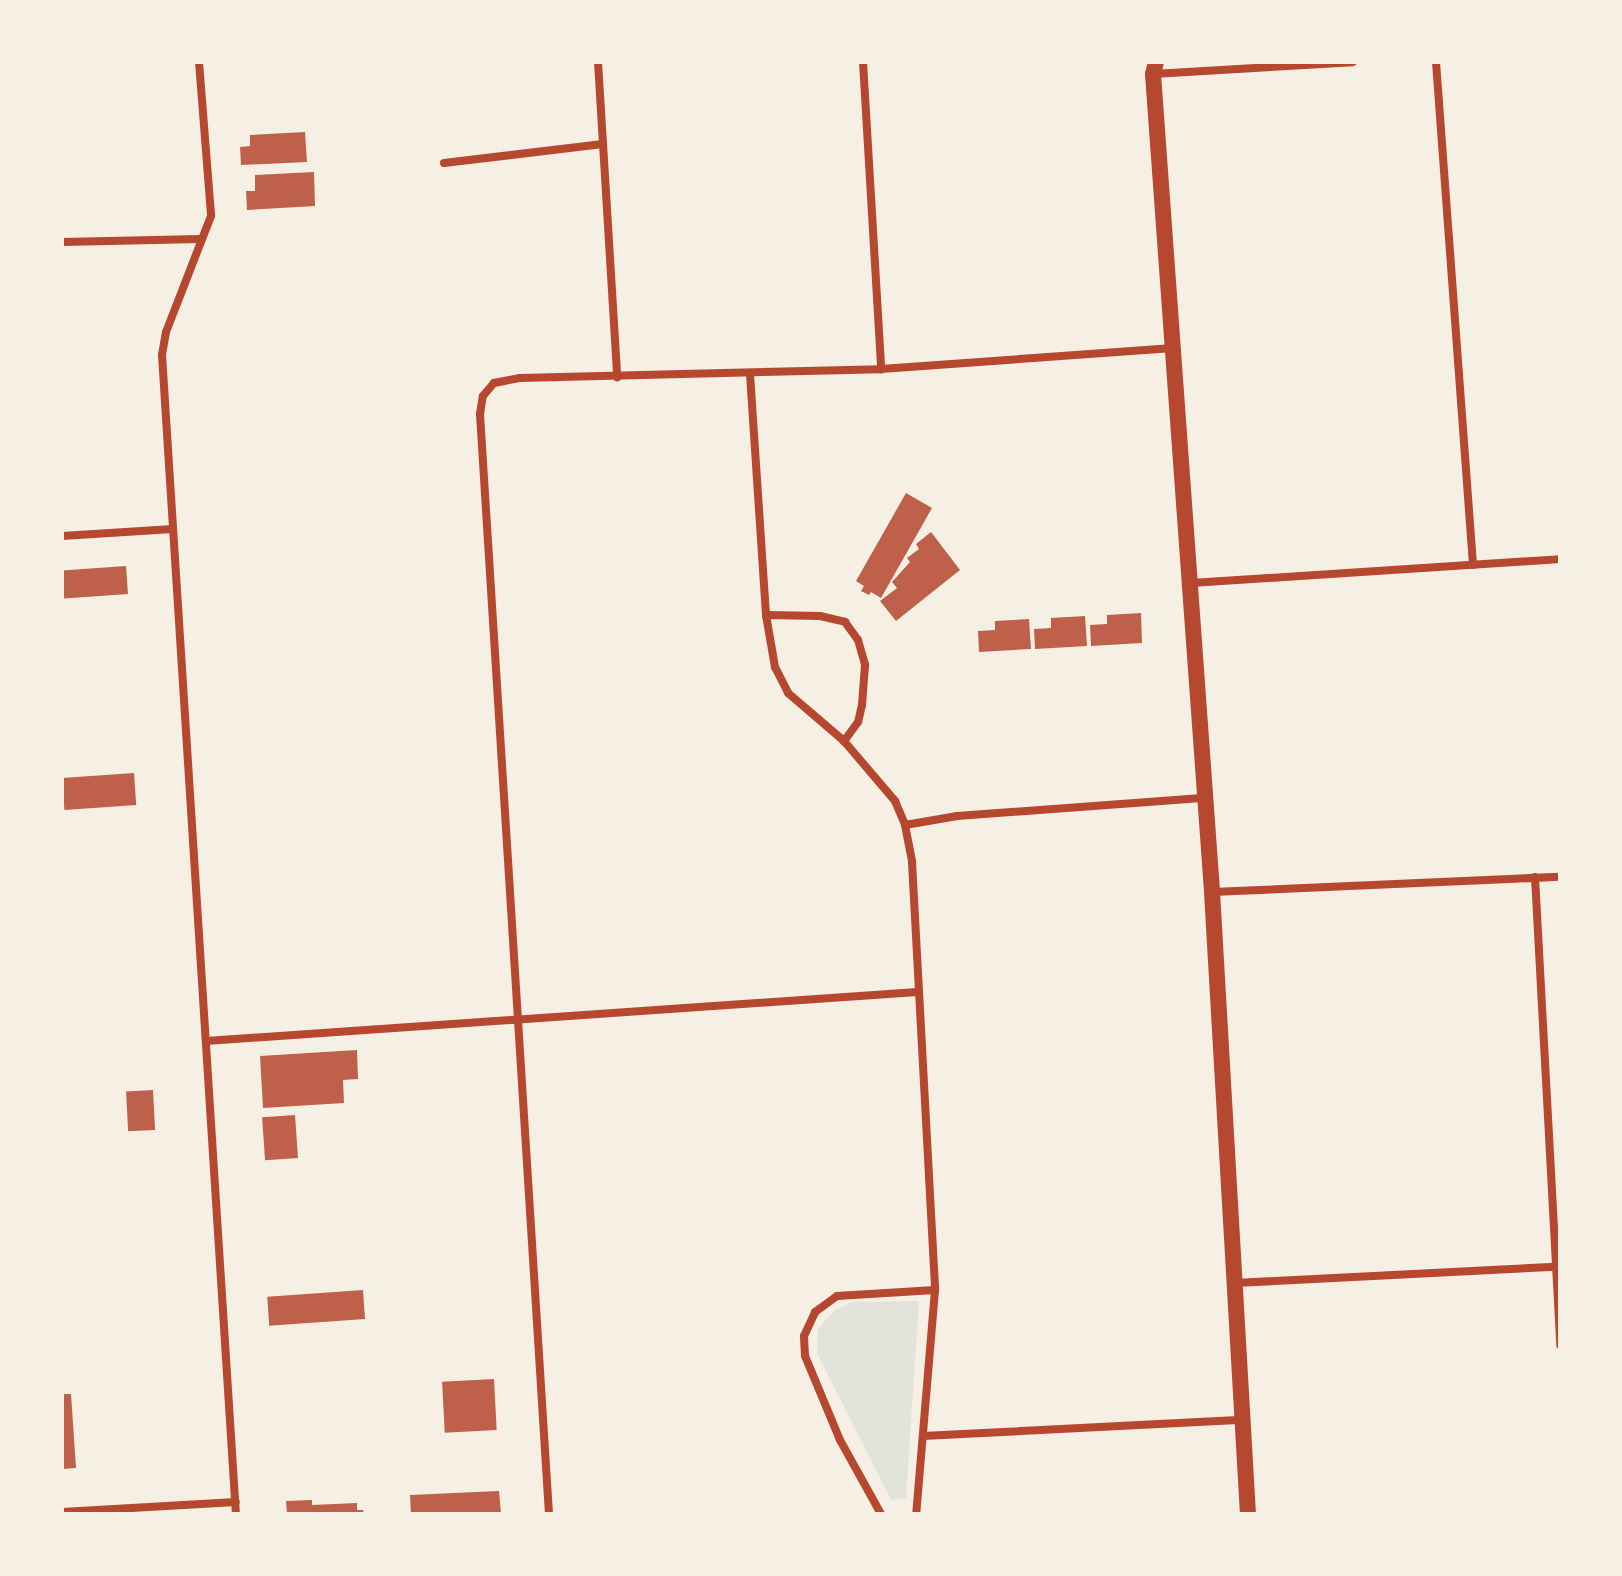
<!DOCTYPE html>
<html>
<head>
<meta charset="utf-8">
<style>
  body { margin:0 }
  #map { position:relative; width:1622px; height:1576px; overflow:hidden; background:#f6efe4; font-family:"Roboto Serif",serif }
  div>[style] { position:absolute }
  .green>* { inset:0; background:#e2e4dc }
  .building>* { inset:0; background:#bf614a; transform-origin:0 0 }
  .minor>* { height:8px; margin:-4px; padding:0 4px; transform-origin:4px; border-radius:4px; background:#b5482f }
  .secondary>* { height:16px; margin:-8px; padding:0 8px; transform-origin:8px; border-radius:8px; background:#b5482f }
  span { translate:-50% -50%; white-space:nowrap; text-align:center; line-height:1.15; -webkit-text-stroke:7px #f6efe4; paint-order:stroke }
  .frame { position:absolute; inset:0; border:64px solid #f6efe4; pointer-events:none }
</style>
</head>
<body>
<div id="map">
  <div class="green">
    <div style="clip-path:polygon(919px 1301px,906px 1498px,891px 1500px,817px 1353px,818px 1329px,834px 1311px,851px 1302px)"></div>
  </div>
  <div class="building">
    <div style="clip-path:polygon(305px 132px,307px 162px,241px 165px,240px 147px,250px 146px,250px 135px)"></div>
    <div style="clip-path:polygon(314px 172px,315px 206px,247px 210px,246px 191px,255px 191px,255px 175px)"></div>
    <div style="clip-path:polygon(906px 493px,932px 508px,881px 598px,871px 592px,869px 595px,861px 591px,864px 586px,856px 581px)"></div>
    <div style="clip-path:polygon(931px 532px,960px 570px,896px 621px,880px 601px,897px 588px,892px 582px,910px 562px,907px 558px,919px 549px,916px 544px)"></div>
    <div style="left:126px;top:566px;width:28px;height:64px;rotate:86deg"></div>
    <div style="clip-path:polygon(1141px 613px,1142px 643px,1091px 646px,1090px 625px,1107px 624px,1107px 615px)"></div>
    <div style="clip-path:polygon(1085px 616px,1087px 646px,1035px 649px,1034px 629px,1051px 628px,1051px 618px)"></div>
    <div style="clip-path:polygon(1029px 619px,1031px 649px,979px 652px,978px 631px,995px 630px,995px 621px)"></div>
    <div style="left:134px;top:773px;width:32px;height:72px;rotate:86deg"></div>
    <div style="clip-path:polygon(357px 1050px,358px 1079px,343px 1080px,344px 1103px,263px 1108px,260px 1056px)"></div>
    <div style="left:153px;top:1090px;width:40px;height:27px;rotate:87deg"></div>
    <div style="left:295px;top:1115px;width:43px;height:33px;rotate:86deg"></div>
    <div style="left:363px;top:1290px;width:29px;height:96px;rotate:86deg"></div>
    <div style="left:494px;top:1379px;width:51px;height:52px;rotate:87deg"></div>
    <div style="clip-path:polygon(62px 1394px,71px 1394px,76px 1468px,62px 1469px)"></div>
    <div style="clip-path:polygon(499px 1491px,501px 1514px,411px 1514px,410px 1495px)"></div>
    <div style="clip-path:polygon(312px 1500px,312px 1505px,357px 1503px,357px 1510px,363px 1510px,364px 1514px,287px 1514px,286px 1501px)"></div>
  </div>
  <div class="minor">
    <div style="left:199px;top:62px;width:154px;rotate:85.5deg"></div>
    <div style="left:211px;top:216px;width:124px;rotate:111.2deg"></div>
    <div style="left:166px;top:332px;width:23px;rotate:100deg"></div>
    <div style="left:162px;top:355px;width:1161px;rotate:86.35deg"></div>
    <div style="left:598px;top:62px;width:316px;rotate:86.5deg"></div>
    <div style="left:863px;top:62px;width:308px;rotate:86.6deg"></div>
    <div style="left:1436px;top:62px;width:504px;rotate:85.79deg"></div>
    <div style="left:1153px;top:74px;width:200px;rotate:-3.4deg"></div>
    <div style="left:444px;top:163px;width:160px;rotate:-6.8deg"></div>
    <div style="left:62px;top:242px;width:138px;rotate:-1.2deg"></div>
    <div style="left:750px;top:374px;width:242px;rotate:86.2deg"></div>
    <div style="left:766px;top:615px;width:53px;rotate:80.2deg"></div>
    <div style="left:775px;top:667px;width:29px;rotate:63deg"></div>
    <div style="left:788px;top:693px;width:74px;rotate:40.6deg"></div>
    <div style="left:844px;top:741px;width:79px;rotate:49.6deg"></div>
    <div style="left:895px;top:801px;width:26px;rotate:67deg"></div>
    <div style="left:905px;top:825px;width:38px;rotate:79deg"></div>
    <div style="left:912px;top:862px;width:429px;rotate:86.9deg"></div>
    <div style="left:935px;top:1290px;width:225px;rotate:94.8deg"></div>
    <div style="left:62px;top:536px;width:111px;rotate:-3.6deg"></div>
    <div style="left:1191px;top:583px;width:370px;rotate:-3.7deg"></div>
    <div style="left:766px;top:615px;width:54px;rotate:1.1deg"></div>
    <div style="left:820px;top:616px;width:26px;rotate:13deg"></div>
    <div style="left:845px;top:622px;width:22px;rotate:54deg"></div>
    <div style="left:858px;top:640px;width:26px;rotate:74deg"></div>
    <div style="left:865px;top:665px;width:40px;rotate:94.3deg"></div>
    <div style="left:862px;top:705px;width:17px;rotate:103deg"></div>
    <div style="left:858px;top:722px;width:24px;rotate:126deg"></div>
    <div style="left:905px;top:825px;width:53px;rotate:-9.8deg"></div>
    <div style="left:957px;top:816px;width:249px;rotate:-4.2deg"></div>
    <div style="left:1535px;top:877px;width:469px;rotate:86.9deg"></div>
    <div style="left:1212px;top:892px;width:348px;rotate:-2.5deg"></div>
    <div style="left:206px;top:1041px;width:713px;rotate:-3.94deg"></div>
    <div style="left:1235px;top:1283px;width:321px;rotate:-2.9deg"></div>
    <div style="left:923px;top:1436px;width:320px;rotate:-2.9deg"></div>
    <div style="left:62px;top:1512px;width:174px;rotate:-3.3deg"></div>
    <div style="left:549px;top:1514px;width:1102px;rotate:-93.59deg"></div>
    <div style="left:480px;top:414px;width:18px;rotate:-81deg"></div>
    <div style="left:483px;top:396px;width:17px;rotate:-50deg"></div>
    <div style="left:494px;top:383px;width:26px;rotate:-11deg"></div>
    <div style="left:520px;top:378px;width:361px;rotate:-1.4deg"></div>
    <div style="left:881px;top:369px;width:293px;rotate:-4.1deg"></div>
    <div style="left:881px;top:1514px;width:85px;rotate:-119deg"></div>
    <div style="left:840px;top:1440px;width:91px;rotate:-112.6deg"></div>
    <div style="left:805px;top:1356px;width:20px;rotate:-93deg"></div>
    <div style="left:804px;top:1336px;width:26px;rotate:-65deg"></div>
    <div style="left:815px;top:1312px;width:27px;rotate:-36deg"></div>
    <div style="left:837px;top:1296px;width:98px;rotate:-3.5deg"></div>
  </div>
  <div class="secondary">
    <div style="left:1156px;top:62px;width:12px;rotate:104deg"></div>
    <div style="left:1153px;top:74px;width:820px;rotate:85.87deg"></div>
    <div style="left:1212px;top:892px;width:623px;rotate:86.69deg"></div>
  </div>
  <div class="frame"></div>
</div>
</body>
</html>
